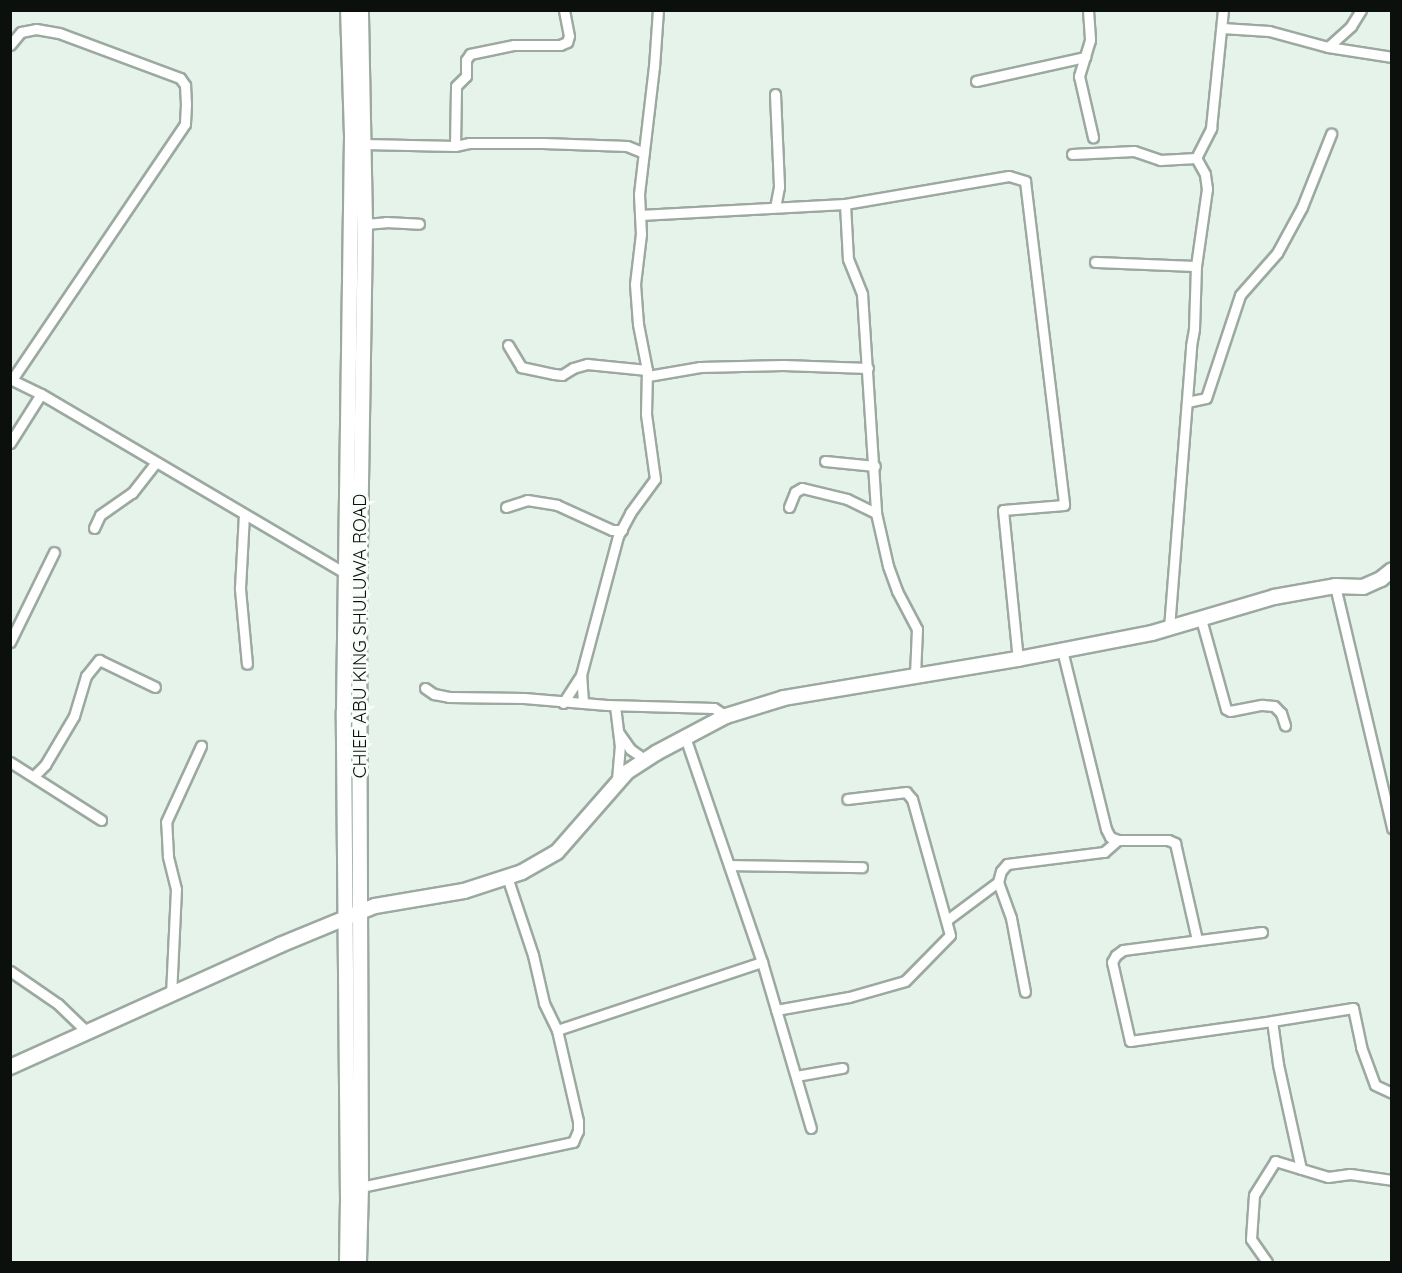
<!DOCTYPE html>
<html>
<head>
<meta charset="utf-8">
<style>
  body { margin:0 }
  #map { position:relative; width:1402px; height:1273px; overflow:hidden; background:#e6f3ea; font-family:Quicksand,sans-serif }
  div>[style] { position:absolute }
  .roads { filter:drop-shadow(2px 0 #9ca9a0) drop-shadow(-2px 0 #9ca9a0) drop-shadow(0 2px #9ca9a0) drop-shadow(0 -2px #9ca9a0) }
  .street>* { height:9px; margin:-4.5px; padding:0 4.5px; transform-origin:4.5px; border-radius:4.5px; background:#fff }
  .secondary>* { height:14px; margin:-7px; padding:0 7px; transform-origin:7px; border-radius:7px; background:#fff }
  span { translate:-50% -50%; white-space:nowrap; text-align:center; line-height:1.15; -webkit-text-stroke:6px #f9fefa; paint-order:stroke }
  .street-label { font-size:18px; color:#0c100d }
  .frame { position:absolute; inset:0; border:12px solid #0c100d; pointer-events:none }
</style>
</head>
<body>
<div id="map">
  <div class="roads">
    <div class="street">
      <div style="left:1088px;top:10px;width:30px;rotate:86deg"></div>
      <div style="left:1090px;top:40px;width:38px;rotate:107deg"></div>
      <div style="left:1079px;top:76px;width:63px;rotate:77.1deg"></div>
      <div style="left:1222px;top:28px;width:47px;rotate:3.7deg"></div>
      <div style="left:1269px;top:31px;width:61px;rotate:15.2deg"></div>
      <div style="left:1328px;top:47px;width:65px;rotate:8.9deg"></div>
      <div style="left:10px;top:45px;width:17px;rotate:-50deg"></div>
      <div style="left:21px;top:32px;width:15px;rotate:-11deg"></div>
      <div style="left:36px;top:29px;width:23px;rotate:10deg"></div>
      <div style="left:59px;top:33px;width:129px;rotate:20.4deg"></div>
      <div style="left:180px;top:78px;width:9px;rotate:54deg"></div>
      <div style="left:185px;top:85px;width:19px;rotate:87deg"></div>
      <div style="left:186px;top:104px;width:20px;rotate:93deg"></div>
      <div style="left:185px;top:124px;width:309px;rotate:124.1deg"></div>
      <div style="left:1328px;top:47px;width:31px;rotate:-42deg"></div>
      <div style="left:1351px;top:26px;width:19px;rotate:-58deg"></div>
      <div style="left:976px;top:81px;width:112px;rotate:-12.4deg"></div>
      <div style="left:775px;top:94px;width:93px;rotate:87.5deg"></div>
      <div style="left:779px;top:187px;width:20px;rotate:101deg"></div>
      <div style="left:364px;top:144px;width:91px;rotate:1.3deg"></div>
      <div style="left:455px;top:146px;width:14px;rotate:-12deg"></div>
      <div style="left:469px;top:143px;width:74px"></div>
      <div style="left:543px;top:143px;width:84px;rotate:2deg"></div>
      <div style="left:627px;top:146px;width:18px;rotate:22deg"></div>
      <div style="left:455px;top:146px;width:60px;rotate:-89deg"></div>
      <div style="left:456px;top:86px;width:14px;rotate:-45deg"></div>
      <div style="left:466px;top:76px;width:16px;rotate:-90deg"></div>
      <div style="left:466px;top:60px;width:7px;rotate:-56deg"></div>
      <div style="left:470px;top:54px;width:45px;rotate:-11.6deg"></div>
      <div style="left:514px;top:45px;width:46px"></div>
      <div style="left:560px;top:45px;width:8px;rotate:-23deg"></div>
      <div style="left:567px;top:42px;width:6px;rotate:-72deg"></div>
      <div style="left:569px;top:36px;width:26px;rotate:-101deg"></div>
      <div style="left:1072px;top:154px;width:62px;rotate:-2.8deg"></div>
      <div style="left:1134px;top:151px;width:28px;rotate:19deg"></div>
      <div style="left:1160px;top:160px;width:36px;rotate:-3deg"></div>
      <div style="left:845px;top:204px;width:55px;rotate:86.9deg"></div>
      <div style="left:848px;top:259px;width:38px;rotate:68deg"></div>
      <div style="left:862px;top:294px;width:219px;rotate:86.3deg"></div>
      <div style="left:876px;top:513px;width:54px;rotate:77.2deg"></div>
      <div style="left:888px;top:566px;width:27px;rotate:70deg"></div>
      <div style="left:897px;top:591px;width:43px;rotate:62.2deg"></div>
      <div style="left:917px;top:629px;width:46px;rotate:92.5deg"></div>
      <div style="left:640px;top:215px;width:205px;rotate:-3.1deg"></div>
      <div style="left:845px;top:204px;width:166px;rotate:-9.7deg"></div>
      <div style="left:1009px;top:176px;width:17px;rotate:17deg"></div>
      <div style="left:1025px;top:181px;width:326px;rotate:83.1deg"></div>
      <div style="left:1064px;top:505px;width:61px;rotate:175.3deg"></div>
      <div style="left:1003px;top:510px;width:150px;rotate:84.3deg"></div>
      <div style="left:365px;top:224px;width:21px;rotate:-5deg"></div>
      <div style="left:386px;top:222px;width:33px;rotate:3deg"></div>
      <div style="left:1095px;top:262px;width:101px;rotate:2.3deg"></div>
      <div style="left:508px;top:345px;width:26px;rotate:59deg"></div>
      <div style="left:521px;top:367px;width:34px;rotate:12deg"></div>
      <div style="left:554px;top:374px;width:8px;rotate:7deg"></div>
      <div style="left:562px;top:375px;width:13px;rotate:-32deg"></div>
      <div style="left:573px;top:368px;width:15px;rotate:-16deg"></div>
      <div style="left:587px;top:364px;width:60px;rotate:5.7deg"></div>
      <div style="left:648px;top:376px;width:53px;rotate:-9.8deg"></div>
      <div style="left:700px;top:367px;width:83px;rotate:-1.4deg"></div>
      <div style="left:783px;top:365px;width:85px;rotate:2deg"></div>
      <div style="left:10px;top:379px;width:34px;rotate:26deg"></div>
      <div style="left:41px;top:394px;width:354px;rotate:30.5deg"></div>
      <div style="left:1187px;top:402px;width:19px;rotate:-12deg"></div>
      <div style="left:1206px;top:398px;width:108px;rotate:-71.7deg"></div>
      <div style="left:1240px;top:295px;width:56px;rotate:-48.6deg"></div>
      <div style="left:1277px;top:253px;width:52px;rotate:-61.5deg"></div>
      <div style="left:1302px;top:207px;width:79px;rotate:-68.3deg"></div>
      <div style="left:10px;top:443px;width:58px;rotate:-57.7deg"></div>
      <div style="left:825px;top:461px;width:50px;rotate:5.7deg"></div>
      <div style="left:506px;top:507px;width:22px;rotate:-18deg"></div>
      <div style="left:527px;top:500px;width:30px;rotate:9deg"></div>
      <div style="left:557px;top:505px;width:60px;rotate:24.4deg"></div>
      <div style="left:612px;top:530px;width:10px"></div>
      <div style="left:789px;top:507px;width:16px;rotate:-68deg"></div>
      <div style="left:795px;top:492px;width:8px;rotate:-30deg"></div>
      <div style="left:802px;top:488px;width:46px;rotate:13.7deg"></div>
      <div style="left:847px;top:499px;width:32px;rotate:26deg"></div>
      <div style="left:244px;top:514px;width:75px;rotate:93.1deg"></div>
      <div style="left:240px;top:589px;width:75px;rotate:84.7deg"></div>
      <div style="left:94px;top:528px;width:14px;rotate:-65deg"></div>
      <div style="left:100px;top:515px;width:39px;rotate:-35deg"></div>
      <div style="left:132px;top:493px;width:39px;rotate:-52deg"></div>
      <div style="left:1335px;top:586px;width:249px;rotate:76.7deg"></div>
      <div style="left:1201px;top:619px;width:93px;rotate:74.5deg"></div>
      <div style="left:1226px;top:709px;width:4px;rotate:27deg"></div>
      <div style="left:1230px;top:711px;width:33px;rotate:-11deg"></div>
      <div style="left:1262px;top:705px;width:12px;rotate:5deg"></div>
      <div style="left:1274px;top:706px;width:10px;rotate:45deg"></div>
      <div style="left:1281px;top:713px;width:13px;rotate:72deg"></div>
      <div style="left:1169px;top:628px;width:283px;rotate:-85.5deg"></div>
      <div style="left:1191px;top:346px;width:17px;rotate:-80deg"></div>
      <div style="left:1194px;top:329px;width:63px;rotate:-88.2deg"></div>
      <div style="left:1196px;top:266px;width:78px;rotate:-81.9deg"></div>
      <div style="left:1207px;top:189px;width:15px;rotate:-98deg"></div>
      <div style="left:1205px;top:174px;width:18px;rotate:-119deg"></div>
      <div style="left:1196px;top:158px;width:34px;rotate:-63deg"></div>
      <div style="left:1211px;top:128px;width:119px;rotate:-84.2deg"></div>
      <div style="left:10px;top:642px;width:100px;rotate:-63.9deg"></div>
      <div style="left:1062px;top:650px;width:184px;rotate:76.2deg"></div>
      <div style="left:1106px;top:829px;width:9px;rotate:63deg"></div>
      <div style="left:1110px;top:837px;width:9px;rotate:21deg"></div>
      <div style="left:1118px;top:840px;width:50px"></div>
      <div style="left:1168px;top:840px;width:8px;rotate:23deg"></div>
      <div style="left:1175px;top:843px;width:99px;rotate:77.2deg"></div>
      <div style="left:425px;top:688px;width:11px;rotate:34deg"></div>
      <div style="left:434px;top:694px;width:15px;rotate:11deg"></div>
      <div style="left:449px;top:697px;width:75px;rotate:0.8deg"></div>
      <div style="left:524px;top:698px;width:83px;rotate:4.8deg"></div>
      <div style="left:607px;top:705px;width:107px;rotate:1.6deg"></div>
      <div style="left:714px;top:708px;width:14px;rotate:34deg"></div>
      <div style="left:583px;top:702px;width:27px;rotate:-94deg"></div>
      <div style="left:581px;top:675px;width:144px;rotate:-75.1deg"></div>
      <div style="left:618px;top:536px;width:26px;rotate:-62deg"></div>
      <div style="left:630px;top:513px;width:42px;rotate:-53.7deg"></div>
      <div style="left:655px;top:479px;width:66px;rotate:-97.9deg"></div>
      <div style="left:646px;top:414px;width:44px;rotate:-88.7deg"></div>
      <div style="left:647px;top:370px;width:47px;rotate:-101.1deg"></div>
      <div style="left:638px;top:324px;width:40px;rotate:-94.3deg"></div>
      <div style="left:635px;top:284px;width:50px;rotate:-83.2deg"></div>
      <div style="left:641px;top:234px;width:40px;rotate:-92.9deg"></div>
      <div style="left:639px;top:194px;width:128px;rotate:-83.3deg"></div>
      <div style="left:654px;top:67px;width:57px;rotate:-86deg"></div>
      <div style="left:563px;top:703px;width:33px;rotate:-57deg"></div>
      <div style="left:615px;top:706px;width:39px;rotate:83deg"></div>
      <div style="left:620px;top:745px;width:36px;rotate:95deg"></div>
      <div style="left:619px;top:733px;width:19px;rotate:55deg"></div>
      <div style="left:630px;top:749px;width:19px;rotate:35deg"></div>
      <div style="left:685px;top:737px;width:238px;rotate:71.1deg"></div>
      <div style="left:762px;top:962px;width:173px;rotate:73.6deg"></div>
      <div style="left:10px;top:762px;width:108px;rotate:32.5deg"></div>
      <div style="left:34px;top:776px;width:16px;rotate:-45deg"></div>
      <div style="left:45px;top:765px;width:57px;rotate:-59.4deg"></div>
      <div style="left:74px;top:716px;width:42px;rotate:-73.3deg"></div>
      <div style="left:86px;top:676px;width:21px;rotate:-51deg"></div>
      <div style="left:99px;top:660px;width:62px;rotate:25.7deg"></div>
      <div style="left:729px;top:865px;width:133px;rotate:0.9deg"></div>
      <div style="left:998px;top:882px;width:38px;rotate:70deg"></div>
      <div style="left:1011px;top:918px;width:75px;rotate:79.3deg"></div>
      <div style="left:947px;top:920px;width:64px;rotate:-36.7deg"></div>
      <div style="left:998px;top:882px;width:11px;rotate:-75deg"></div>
      <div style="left:1001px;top:871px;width:9px;rotate:-49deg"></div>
      <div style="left:1007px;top:864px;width:98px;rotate:-7.1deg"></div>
      <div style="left:1104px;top:852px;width:18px;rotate:-41deg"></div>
      <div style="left:1262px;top:932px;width:140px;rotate:172.6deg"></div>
      <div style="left:1123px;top:950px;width:9px;rotate:144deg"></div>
      <div style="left:1116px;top:955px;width:8px;rotate:120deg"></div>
      <div style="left:1112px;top:962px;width:81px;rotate:77.2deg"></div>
      <div style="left:1130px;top:1041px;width:143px;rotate:-8deg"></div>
      <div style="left:10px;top:971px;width:58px;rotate:34.5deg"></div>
      <div style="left:58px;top:1004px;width:40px;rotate:44deg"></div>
      <div style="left:171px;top:995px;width:106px;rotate:-87.3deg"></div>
      <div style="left:176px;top:889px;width:34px;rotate:-104deg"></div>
      <div style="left:168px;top:856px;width:34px;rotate:-93deg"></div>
      <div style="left:166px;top:822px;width:84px;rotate:-65.3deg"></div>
      <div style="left:776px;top:1010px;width:74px;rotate:-10.1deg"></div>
      <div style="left:849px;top:997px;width:58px;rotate:-15.9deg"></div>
      <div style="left:905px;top:981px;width:64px;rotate:-45.6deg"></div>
      <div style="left:950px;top:935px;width:141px;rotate:-105.6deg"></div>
      <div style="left:912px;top:799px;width:9px;rotate:-131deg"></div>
      <div style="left:906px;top:792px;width:59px;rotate:173.2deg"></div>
      <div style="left:557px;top:1030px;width:216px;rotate:-18.4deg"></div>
      <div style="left:796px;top:1076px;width:47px;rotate:-9.9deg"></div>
      <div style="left:1301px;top:1169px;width:107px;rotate:-102.4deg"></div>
      <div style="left:1278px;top:1064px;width:43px;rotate:-97.9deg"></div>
      <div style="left:1272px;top:1021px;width:82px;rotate:-9.1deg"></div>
      <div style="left:1353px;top:1008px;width:40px;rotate:78deg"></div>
      <div style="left:1361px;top:1047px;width:40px;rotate:69.8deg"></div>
      <div style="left:1375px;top:1085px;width:19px;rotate:25deg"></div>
      <div style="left:361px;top:1187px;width:217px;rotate:-12deg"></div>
      <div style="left:573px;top:1142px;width:12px;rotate:-66deg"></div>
      <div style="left:578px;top:1131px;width:10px;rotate:-90deg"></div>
      <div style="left:578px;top:1121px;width:93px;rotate:-103deg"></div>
      <div style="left:557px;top:1030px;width:30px;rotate:-116deg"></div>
      <div style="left:544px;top:1003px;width:49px;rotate:-102.9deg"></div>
      <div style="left:533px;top:955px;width:82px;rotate:-108.4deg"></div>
      <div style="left:1267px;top:1262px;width:28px;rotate:-125deg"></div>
      <div style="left:1251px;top:1239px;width:44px;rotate:-86.1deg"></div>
      <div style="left:1254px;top:1195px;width:40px;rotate:-58deg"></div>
      <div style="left:1275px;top:1161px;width:55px;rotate:16.8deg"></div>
      <div style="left:1328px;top:1177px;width:22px;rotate:-8deg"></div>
      <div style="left:1350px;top:1174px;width:42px;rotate:8.1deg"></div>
    </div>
    <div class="secondary">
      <div style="left:10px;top:1067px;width:296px;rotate:-24.3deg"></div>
      <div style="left:280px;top:945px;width:87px;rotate:-22.4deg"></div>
      <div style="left:360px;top:912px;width:16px;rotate:-22deg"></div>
      <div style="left:375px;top:906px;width:90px;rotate:-9.6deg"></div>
      <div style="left:464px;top:891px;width:61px;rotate:-18.1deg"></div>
      <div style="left:522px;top:872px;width:40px;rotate:-29.7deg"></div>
      <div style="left:557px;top:852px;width:106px;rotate:-48.8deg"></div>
      <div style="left:627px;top:772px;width:35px;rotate:-33deg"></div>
      <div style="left:656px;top:753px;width:79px;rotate:-27.9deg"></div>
      <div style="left:726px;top:716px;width:61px;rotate:-17.2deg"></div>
      <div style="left:784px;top:698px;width:237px;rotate:-9.5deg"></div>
      <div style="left:1018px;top:659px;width:136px;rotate:-11deg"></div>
      <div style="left:1152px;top:633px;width:127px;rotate:-16.4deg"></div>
      <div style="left:1274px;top:597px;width:62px;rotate:-10.2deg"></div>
      <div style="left:1335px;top:586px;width:28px;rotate:2deg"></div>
      <div style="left:1363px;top:587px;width:20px;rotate:-24deg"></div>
      <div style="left:1381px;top:579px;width:14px;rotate:-39deg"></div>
      <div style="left:347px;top:1262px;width:61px;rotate:-89.1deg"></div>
      <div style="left:348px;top:1201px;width:490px;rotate:-90.5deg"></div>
      <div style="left:344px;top:711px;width:576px;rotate:-89.2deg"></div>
      <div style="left:352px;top:135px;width:125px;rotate:-91.8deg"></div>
      <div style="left:359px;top:1262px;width:75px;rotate:-88.5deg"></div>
      <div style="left:361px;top:1187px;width:577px;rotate:-90.2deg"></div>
      <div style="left:359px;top:610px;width:386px;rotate:-89.1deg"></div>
      <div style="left:365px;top:224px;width:214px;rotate:-91.1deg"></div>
    </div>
  </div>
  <div class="street-label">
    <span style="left:360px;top:636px;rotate:-90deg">CHIEF ABU KING SHULUWA ROAD</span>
  </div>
  <div class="frame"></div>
</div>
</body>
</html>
